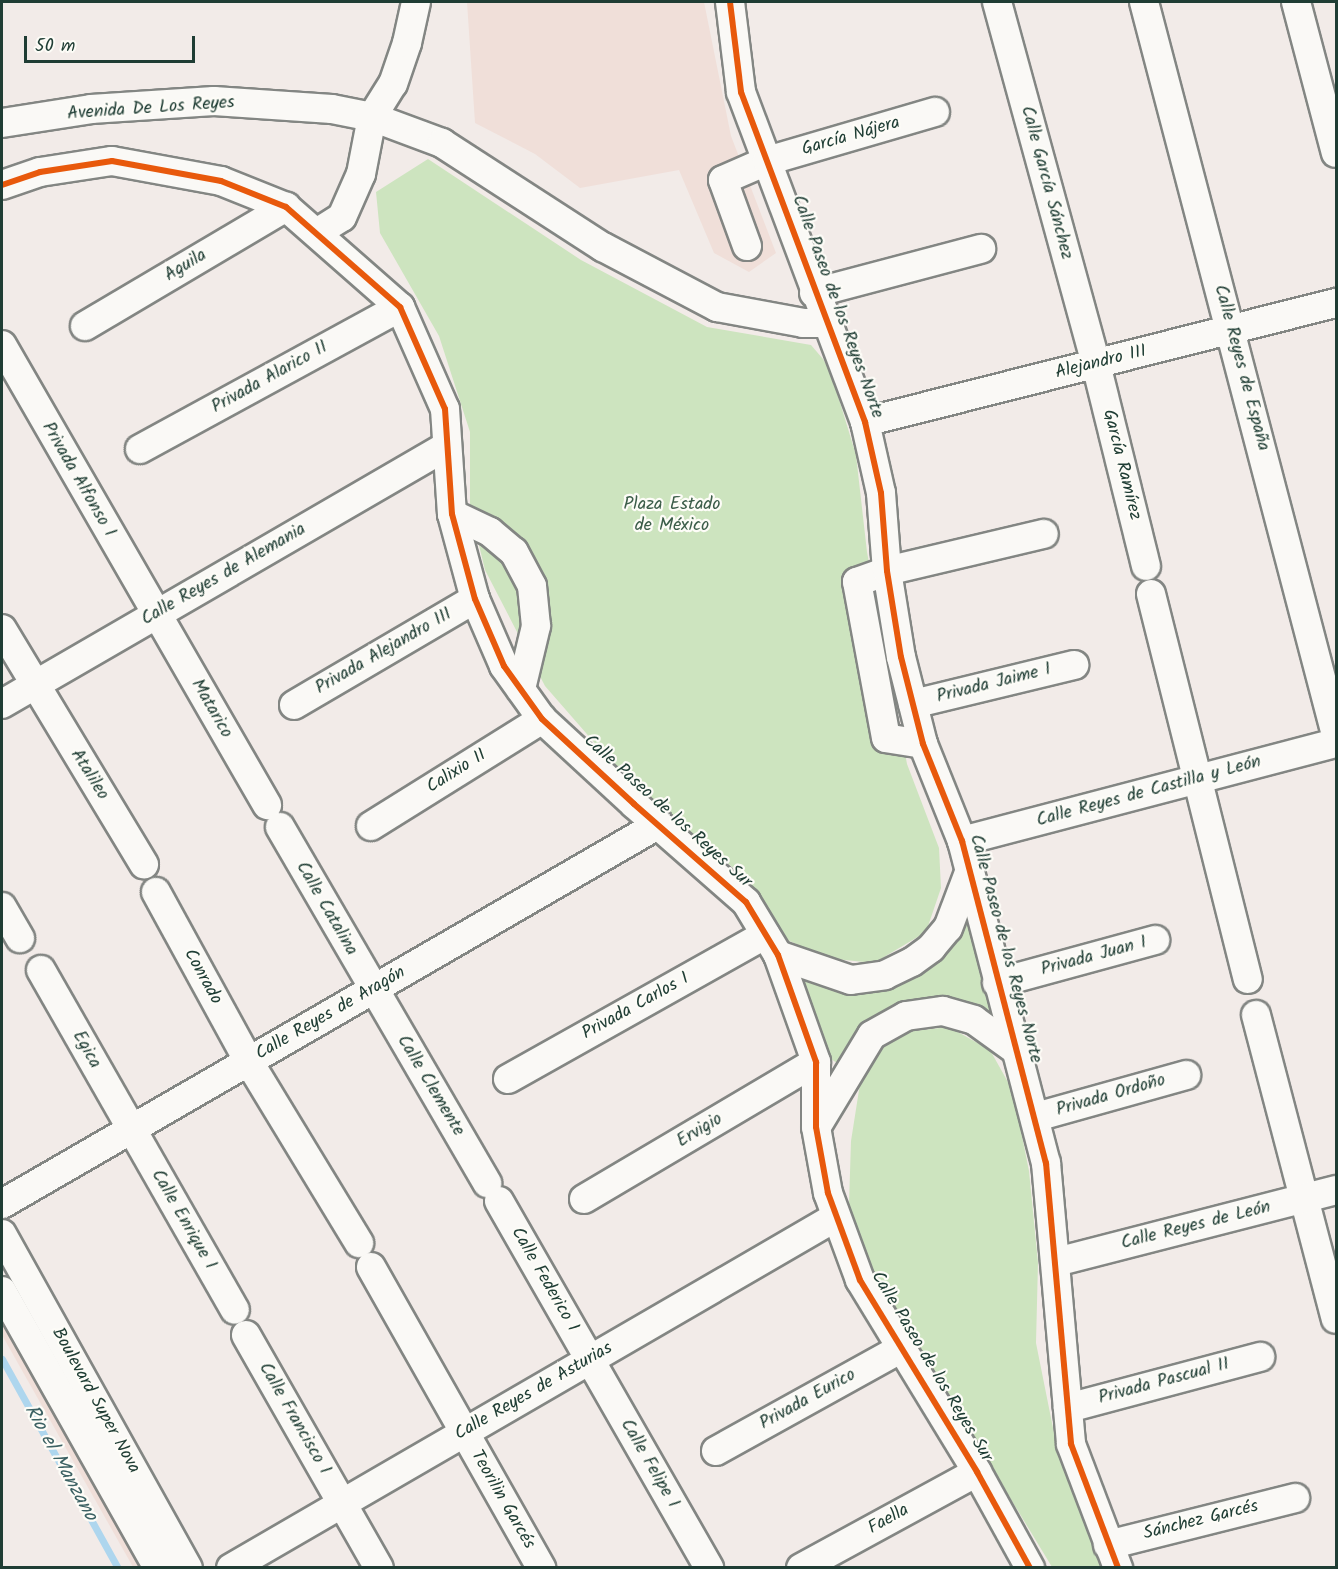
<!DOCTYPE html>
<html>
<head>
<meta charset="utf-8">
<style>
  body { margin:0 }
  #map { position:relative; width:1338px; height:1569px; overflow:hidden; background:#f2ebe8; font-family:Kalam,sans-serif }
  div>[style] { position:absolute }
  .built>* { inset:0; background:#f0dfd9 }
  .green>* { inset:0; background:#cde4bf }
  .stream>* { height:7px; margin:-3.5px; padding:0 3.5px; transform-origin:3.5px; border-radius:3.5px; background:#aed6ee }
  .roads { filter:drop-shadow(2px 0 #838683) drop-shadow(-2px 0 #838683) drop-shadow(0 2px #838683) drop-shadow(0 -2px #838683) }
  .minor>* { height:28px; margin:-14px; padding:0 14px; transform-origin:14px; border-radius:14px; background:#faf9f6 }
  .cycleway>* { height:6px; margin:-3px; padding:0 3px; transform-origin:3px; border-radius:3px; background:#e8590c }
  span { translate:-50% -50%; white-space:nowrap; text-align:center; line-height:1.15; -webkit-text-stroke:4.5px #fdfcf7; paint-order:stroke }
  .street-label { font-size:18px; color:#1f3d34 }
  .park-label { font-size:18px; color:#3c5d49 }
  .water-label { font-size:20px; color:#3c6163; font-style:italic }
  .frame { position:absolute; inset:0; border:3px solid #1f3d34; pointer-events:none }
  .scale { position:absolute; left:24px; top:36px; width:171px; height:27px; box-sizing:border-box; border:3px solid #1f3d34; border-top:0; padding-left:8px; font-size:18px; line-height:21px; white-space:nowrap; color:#1f3d34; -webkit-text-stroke:4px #fdfcf7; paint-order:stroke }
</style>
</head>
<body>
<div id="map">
  <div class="built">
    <div style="clip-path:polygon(467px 2px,704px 2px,731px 136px,776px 253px,749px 272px,714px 253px,679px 170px,580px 188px,535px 154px,475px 123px)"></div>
    <div style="clip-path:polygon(2px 1272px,169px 1567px,133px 1567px,2px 1335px)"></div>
  </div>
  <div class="green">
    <div style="clip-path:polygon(428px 159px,581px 260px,707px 327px,811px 345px,823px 359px,831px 373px,856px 455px,867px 552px,907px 764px,939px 848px,941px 888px,926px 932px,874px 963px,826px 958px,779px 936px,737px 871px,627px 780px,545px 686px,485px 570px,470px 508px,470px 432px,439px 336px,380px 233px,376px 192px)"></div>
    <div style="clip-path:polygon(971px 918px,997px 1014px,992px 1018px,945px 1001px,837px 1063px,831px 1059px,803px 980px,809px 979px,837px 990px,962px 926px)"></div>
    <div style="clip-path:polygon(949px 1027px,990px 1050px,1013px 1091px,1029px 1171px,1038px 1263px,1036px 1343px,1057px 1448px,1105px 1567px,1052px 1567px,875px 1275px,849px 1204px,851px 1141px,862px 1071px,892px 1037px,913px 1031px)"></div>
  </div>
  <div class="stream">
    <div style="left:2px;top:1359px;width:239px;rotate:61deg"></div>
  </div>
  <div class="roads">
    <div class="minor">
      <div style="left:730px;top:2px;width:91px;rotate:83deg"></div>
      <div style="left:741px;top:92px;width:353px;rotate:69.4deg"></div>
      <div style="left:865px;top:422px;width:73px;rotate:77.3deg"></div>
      <div style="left:881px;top:493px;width:78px;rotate:85.6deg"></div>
      <div style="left:887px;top:571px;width:87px;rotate:80.8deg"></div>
      <div style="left:901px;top:657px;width:90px;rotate:75.8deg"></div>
      <div style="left:923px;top:744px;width:105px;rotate:68.1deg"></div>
      <div style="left:962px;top:841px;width:333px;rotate:75.4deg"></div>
      <div style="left:1046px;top:1163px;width:282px;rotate:84.9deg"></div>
      <div style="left:1071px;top:1444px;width:133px;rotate:69.2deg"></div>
      <div style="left:997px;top:2px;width:375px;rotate:74.7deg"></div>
      <div style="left:1096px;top:364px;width:208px;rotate:76.1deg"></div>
      <div style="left:1144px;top:2px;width:758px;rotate:75.32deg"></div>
      <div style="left:1296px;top:2px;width:156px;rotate:75.2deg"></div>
      <div style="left:2px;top:123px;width:90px;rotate:-8.9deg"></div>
      <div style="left:91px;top:109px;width:123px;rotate:-3.7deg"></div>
      <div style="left:214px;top:101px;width:118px;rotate:3.9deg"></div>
      <div style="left:332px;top:109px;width:41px;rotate:11.3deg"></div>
      <div style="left:372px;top:117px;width:75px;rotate:20.4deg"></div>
      <div style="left:442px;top:143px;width:192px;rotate:32.9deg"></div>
      <div style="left:603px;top:247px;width:129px;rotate:27.8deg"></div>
      <div style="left:717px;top:307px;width:87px;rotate:10.5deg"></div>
      <div style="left:803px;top:323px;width:24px"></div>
      <div style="left:2px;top:185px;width:40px;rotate:-18.9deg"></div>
      <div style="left:40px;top:172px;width:73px;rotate:-8.7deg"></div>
      <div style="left:112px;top:161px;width:111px;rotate:10.4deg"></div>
      <div style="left:221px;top:181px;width:70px;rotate:21.8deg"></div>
      <div style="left:286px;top:207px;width:152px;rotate:41.3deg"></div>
      <div style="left:400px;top:307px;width:111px;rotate:66.2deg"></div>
      <div style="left:445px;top:409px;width:105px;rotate:86.2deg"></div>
      <div style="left:452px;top:514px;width:88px;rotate:74.9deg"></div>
      <div style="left:475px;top:599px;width:73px;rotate:66.6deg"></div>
      <div style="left:504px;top:666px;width:65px;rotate:54.4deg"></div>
      <div style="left:542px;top:719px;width:125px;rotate:42.7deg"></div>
      <div style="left:634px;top:804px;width:149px;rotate:41.2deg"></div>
      <div style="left:746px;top:902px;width:62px;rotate:58.9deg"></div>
      <div style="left:778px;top:955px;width:114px;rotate:70.4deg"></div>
      <div style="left:816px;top:1062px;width:65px;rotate:90deg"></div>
      <div style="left:816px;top:1127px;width:67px;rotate:79.7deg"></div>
      <div style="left:828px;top:1193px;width:93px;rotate:69.8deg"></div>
      <div style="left:860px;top:1280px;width:225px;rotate:58.6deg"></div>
      <div style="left:977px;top:1472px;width:110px;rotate:61.1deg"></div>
      <div style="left:318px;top:232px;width:28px;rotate:-32deg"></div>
      <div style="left:342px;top:217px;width:47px;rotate:-66.2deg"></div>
      <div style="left:361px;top:174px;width:58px;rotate:-79.1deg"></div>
      <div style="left:372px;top:117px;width:39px;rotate:-58deg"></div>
      <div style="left:393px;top:84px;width:43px;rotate:-71.1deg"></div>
      <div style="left:407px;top:43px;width:42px;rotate:-77.6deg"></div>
      <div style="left:747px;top:246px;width:70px;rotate:-110deg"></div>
      <div style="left:723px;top:180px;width:48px;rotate:-23.4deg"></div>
      <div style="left:767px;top:161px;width:175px;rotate:-16.3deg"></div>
      <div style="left:814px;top:293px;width:173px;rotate:-14.8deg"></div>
      <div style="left:85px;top:326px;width:234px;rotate:-30.6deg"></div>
      <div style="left:2px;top:345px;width:531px;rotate:60.05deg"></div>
      <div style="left:865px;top:422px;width:486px;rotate:-14.2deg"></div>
      <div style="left:140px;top:449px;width:296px;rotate:-28.6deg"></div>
      <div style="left:452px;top:514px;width:42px;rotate:25.3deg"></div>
      <div style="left:490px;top:532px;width:31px;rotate:40deg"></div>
      <div style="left:514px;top:552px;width:38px;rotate:62deg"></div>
      <div style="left:532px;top:586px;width:40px;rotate:84.3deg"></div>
      <div style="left:536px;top:626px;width:65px;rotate:103.4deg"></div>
      <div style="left:1151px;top:594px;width:397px;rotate:75.9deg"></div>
      <div style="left:2px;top:629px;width:275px;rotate:58.9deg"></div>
      <div style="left:2px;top:704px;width:514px;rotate:-30.1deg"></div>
      <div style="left:913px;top:704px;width:166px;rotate:-13.6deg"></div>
      <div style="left:294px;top:705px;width:210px;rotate:-30.4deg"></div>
      <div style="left:923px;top:744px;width:37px;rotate:-171deg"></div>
      <div style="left:886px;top:738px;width:159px;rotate:-100.5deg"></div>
      <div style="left:857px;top:582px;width:32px;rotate:-20deg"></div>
      <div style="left:887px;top:571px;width:161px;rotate:-13.3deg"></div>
      <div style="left:371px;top:826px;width:202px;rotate:-32deg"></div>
      <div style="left:280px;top:827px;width:412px;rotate:59.8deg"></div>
      <div style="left:962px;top:841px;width:387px;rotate:-14.7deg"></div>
      <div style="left:156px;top:892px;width:194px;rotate:61.3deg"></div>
      <div style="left:249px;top:1062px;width:212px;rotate:58.7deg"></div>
      <div style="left:2px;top:907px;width:36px;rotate:60deg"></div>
      <div style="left:778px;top:955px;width:77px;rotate:18.9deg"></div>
      <div style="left:851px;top:980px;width:34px;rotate:-8deg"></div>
      <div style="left:885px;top:975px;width:30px;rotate:-26deg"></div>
      <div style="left:912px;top:962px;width:24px;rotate:-36deg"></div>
      <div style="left:931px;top:948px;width:26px;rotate:-50deg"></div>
      <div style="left:948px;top:928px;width:57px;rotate:-69.3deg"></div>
      <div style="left:41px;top:970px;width:391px;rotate:60.3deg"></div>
      <div style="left:997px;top:983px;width:164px;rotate:-15.2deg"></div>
      <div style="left:1256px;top:1015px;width:314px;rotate:75.3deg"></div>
      <div style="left:508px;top:1079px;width:295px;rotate:-29.3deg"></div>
      <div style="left:1036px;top:1117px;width:156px;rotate:-15.6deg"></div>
      <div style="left:817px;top:1126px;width:106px;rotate:-58.9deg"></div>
      <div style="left:872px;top:1035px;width:39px;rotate:-29deg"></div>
      <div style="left:906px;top:1016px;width:37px;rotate:-8deg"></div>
      <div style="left:943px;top:1011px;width:32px;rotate:16deg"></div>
      <div style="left:974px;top:1020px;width:53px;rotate:35.8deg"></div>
      <div style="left:584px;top:1199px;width:269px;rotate:-30.6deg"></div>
      <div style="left:499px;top:1201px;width:423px;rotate:60.2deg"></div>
      <div style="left:2px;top:1204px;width:759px;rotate:-30.04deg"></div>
      <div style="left:2px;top:1234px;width:382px;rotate:60.9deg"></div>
      <div style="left:1056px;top:1262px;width:289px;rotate:-14.4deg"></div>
      <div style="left:371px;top:1267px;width:346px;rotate:60.5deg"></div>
      <div style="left:2px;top:1291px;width:318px;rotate:60.6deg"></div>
      <div style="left:246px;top:1335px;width:268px;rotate:60.3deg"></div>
      <div style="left:1068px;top:1408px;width:199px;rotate:-14.9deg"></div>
      <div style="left:716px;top:1451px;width:210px;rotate:-29deg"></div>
      <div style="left:1108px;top:1545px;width:193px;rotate:-14.1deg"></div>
      <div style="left:231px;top:1568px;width:699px;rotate:-30.12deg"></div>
      <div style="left:801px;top:1568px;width:200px;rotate:-28.6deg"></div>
    </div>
  </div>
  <div class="cycleway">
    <div style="left:730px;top:2px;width:91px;rotate:83deg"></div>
    <div style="left:741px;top:92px;width:353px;rotate:69.4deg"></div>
    <div style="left:865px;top:422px;width:73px;rotate:77.3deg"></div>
    <div style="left:881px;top:493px;width:78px;rotate:85.6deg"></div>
    <div style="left:887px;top:571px;width:87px;rotate:80.8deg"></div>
    <div style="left:901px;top:657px;width:90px;rotate:75.8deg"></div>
    <div style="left:923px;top:744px;width:105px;rotate:68.1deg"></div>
    <div style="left:962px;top:841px;width:333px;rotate:75.4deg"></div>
    <div style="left:1046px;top:1163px;width:282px;rotate:84.9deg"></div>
    <div style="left:1071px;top:1444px;width:133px;rotate:69.2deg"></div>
    <div style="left:2px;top:185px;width:40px;rotate:-18.9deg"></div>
    <div style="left:40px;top:172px;width:73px;rotate:-8.7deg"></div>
    <div style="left:112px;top:161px;width:111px;rotate:10.4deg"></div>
    <div style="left:221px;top:181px;width:70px;rotate:21.8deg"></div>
    <div style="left:286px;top:207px;width:152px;rotate:41.3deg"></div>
    <div style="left:400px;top:307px;width:111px;rotate:66.2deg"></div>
    <div style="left:445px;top:409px;width:105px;rotate:86.2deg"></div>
    <div style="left:452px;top:514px;width:88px;rotate:74.9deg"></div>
    <div style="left:475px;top:599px;width:73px;rotate:66.6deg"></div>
    <div style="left:504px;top:666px;width:65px;rotate:54.4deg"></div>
    <div style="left:542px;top:719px;width:125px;rotate:42.7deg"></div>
    <div style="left:634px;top:804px;width:149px;rotate:41.2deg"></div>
    <div style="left:746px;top:902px;width:62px;rotate:58.9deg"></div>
    <div style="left:778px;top:955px;width:114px;rotate:70.4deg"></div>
    <div style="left:816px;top:1062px;width:65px;rotate:90deg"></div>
    <div style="left:816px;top:1127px;width:67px;rotate:79.7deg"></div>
    <div style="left:828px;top:1193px;width:93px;rotate:69.8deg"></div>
    <div style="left:860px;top:1280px;width:225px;rotate:58.6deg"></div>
    <div style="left:977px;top:1472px;width:110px;rotate:61.1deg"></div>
  </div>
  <div class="street-label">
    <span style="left:151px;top:109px;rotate:-4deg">Avenida De Los Reyes</span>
    <span style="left:851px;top:137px;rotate:-16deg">García Nájera</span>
    <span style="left:1046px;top:183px;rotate:75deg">Calle García Sánchez</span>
    <span style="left:186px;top:266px;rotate:-31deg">Aguila</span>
    <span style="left:837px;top:307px;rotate:70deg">Calle Paseo de los Reyes Norte</span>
    <span style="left:1101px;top:363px;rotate:-14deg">Alejandro III</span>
    <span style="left:1241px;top:368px;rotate:75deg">Calle Reyes de España</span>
    <span style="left:270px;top:378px;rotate:-29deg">Privada Alarico II</span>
    <span style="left:1121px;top:465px;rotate:76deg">García Ramírez</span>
    <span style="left:78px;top:480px;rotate:60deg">Privada Alfonso I</span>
    <span style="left:224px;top:575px;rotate:-30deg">Calle Reyes de Alemania</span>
    <span style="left:384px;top:652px;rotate:-30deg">Privada Alejandro III</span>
    <span style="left:994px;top:684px;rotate:-14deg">Privada Jaime I</span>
    <span style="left:211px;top:709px;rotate:60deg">Matarico</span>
    <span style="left:457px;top:772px;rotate:-32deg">Calixio II</span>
    <span style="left:89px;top:775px;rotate:58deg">Atalileo</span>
    <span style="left:1149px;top:792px;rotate:-15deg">Calle Reyes de Castilla y León</span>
    <span style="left:667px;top:812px;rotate:42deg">Calle Paseo de los Reyes Sur</span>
    <span style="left:326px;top:909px;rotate:60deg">Calle Catalina</span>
    <span style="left:1005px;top:949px;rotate:75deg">Calle Paseo de los Reyes Norte</span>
    <span style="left:1094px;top:957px;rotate:-15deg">Privada Juan I</span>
    <span style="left:202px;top:977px;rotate:61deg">Conrado</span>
    <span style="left:636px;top:1007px;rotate:-29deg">Privada Carlos I</span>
    <span style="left:331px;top:1014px;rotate:-30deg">Calle Reyes de Aragón</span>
    <span style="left:86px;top:1050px;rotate:61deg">Egica</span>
    <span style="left:430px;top:1086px;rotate:59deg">Calle Clemente</span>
    <span style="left:1111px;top:1096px;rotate:-16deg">Privada Ordoño</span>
    <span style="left:700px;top:1131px;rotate:-31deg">Ervigio</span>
    <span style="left:183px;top:1220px;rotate:60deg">Calle Enrique I</span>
    <span style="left:1196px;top:1226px;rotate:-14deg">Calle Reyes de León</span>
    <span style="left:544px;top:1280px;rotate:60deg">Calle Federico I</span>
    <span style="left:931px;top:1367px;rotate:59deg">Calle Paseo de los Reyes Sur</span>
    <span style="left:1164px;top:1382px;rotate:-15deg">Privada Pascual II</span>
    <span style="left:534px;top:1392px;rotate:-30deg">Calle Reyes de Asturias</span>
    <span style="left:808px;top:1400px;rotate:-29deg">Privada Eurico</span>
    <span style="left:95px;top:1401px;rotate:61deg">Boulevard Super Nova</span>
    <span style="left:294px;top:1419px;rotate:60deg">Calle Francisco I</span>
    <span style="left:649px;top:1464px;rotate:60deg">Calle Felipe I</span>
    <span style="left:502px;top:1500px;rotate:60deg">Teorilin Garcés</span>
    <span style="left:889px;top:1520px;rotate:-29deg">Faella</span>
    <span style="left:1201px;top:1521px;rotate:-14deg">Sánchez Garcés</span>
  </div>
  <div class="park-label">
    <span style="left:672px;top:516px">Plaza Estado<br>de México</span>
  </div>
  <div class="water-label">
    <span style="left:60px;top:1463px;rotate:61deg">Rio el Manzano</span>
  </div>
  <div class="frame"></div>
  <div class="scale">50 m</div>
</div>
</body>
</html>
